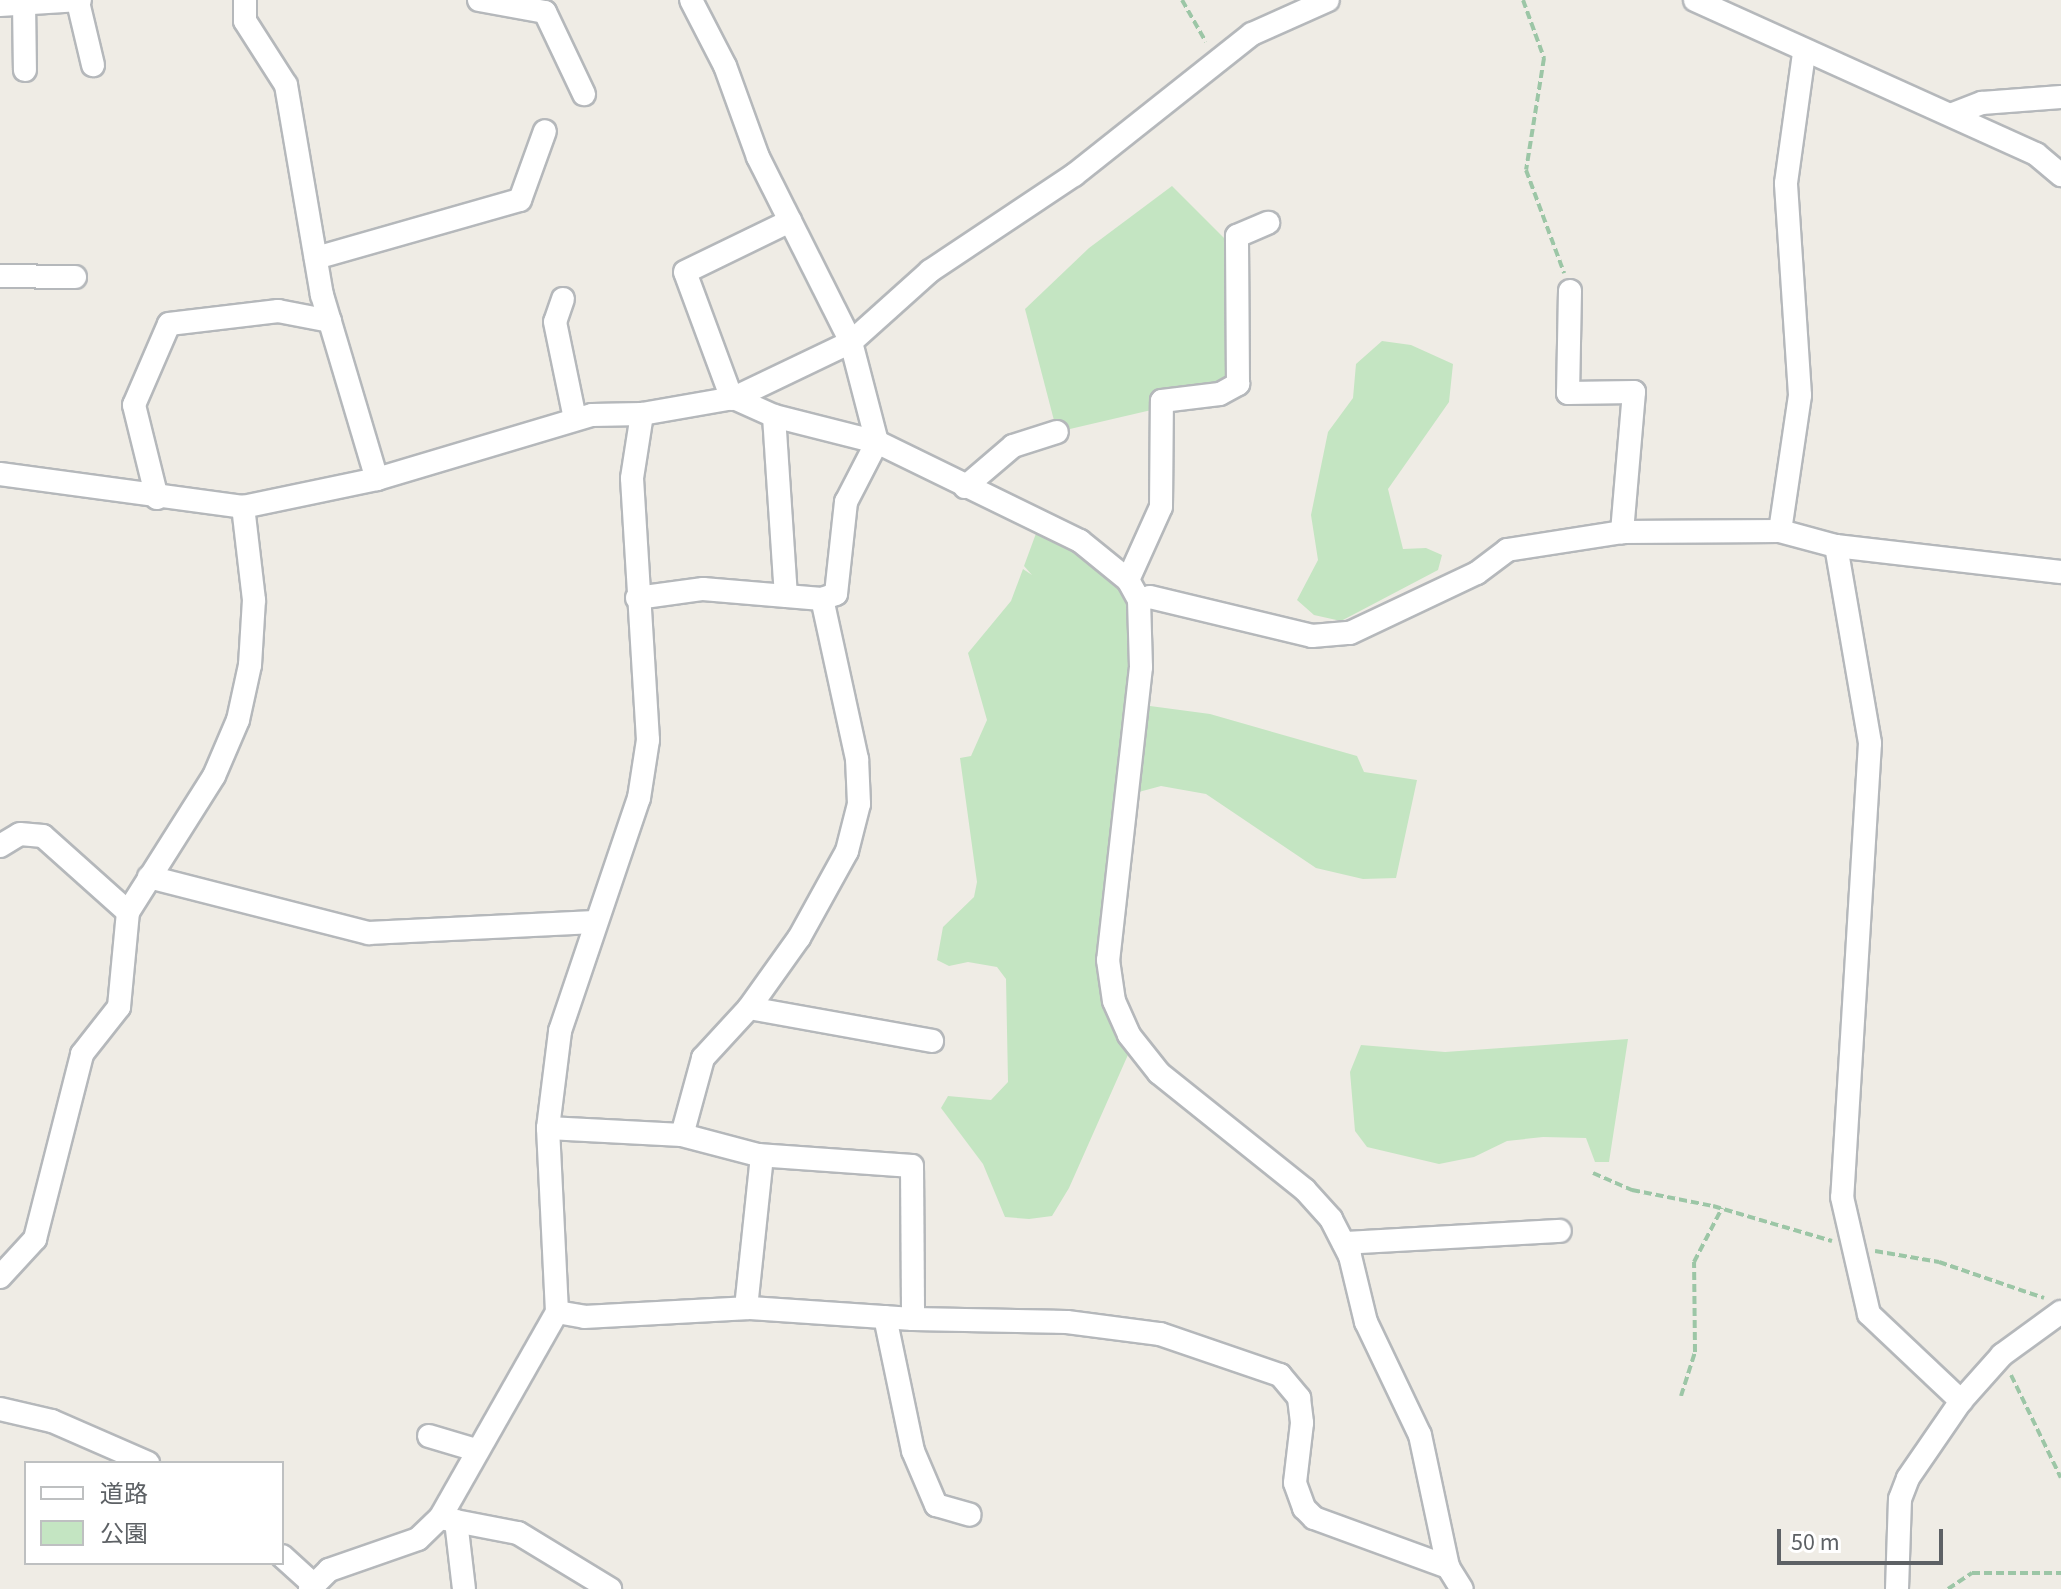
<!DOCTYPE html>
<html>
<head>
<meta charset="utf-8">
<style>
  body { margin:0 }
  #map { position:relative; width:2061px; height:1589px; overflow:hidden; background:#efece5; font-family:"Source Sans 3","Noto Sans JP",sans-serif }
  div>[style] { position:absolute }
  .green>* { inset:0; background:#c4e5c2 }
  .path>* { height:4px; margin-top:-2px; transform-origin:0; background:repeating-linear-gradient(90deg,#9cc6a6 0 8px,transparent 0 12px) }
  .roads { filter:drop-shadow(2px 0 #b5b8bb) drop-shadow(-2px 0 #b5b8bb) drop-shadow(0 2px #b5b8bb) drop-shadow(0 -2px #b5b8bb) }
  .minor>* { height:22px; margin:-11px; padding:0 11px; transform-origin:11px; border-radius:11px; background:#fff }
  span { translate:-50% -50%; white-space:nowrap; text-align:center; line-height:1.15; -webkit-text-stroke:8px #fff; paint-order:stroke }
  .legend { position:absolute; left:24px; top:1461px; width:260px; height:104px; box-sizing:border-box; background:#fff; border:2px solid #bec0c1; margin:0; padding:10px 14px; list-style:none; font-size:24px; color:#5d6165 }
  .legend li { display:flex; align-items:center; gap:16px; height:40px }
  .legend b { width:40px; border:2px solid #bec0c1 }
  .scale { position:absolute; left:1777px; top:1529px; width:166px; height:36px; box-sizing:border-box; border:4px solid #5d6165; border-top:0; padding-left:10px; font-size:24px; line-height:28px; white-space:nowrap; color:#5d6165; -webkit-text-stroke:6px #fff; paint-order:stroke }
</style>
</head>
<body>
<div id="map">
  <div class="green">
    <div style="clip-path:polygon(1172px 186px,1229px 243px,1240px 352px,1220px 394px,1057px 432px,1025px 309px,1089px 248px)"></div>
    <div style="clip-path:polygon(1382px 341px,1411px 345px,1453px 364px,1449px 402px,1388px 489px,1403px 549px,1426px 548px,1442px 555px,1438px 570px,1341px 621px,1314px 615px,1297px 600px,1318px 560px,1311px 515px,1328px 432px,1353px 398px,1356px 364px)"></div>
    <div style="clip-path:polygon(1038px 528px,1078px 540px,1135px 601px,1108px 956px,1131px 1048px,1069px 1188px,1052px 1216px,1029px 1219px,1005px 1217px,983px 1164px,941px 1108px,948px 1096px,991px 1100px,1008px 1082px,1006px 979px,997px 967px,968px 962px,949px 966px,937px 960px,943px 927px,974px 897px,977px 882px,960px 758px,971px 756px,987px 720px,968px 653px,1011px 601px,1023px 569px,1032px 575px,1024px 566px)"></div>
    <div style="clip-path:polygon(1150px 706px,1210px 714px,1357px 756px,1364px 772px,1417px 780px,1396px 878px,1363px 879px,1316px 868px,1206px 794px,1161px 786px,1135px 793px)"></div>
    <div style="clip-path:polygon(1628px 1039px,1609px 1162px,1595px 1162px,1586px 1138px,1543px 1137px,1507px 1141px,1474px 1157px,1439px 1164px,1367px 1147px,1355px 1131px,1350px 1072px,1361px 1045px,1445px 1052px)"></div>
  </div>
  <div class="path">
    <div style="left:1182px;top:0;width:48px;rotate:60.3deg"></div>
    <div style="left:1523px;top:0;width:62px;rotate:70.1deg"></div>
    <div style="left:1544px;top:58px;width:113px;rotate:99.1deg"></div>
    <div style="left:1526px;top:170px;width:110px;rotate:69.7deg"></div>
    <div style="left:1593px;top:1173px;width:43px;rotate:23.6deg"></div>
    <div style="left:1632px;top:1190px;width:83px;rotate:11.2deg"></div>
    <div style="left:1713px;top:1206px;width:124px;rotate:16.4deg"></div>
    <div style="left:1875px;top:1251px;width:65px;rotate:9.8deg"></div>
    <div style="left:1939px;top:1262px;width:111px;rotate:18.9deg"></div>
    <div style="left:2011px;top:1375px;width:114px;rotate:64.1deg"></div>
    <div style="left:1681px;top:1396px;width:46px;rotate:-72.3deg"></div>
    <div style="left:1695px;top:1352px;width:90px;rotate:-90.6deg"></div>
    <div style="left:1694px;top:1262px;width:61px;rotate:-62.6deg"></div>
    <div style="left:1948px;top:1589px;width:29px;rotate:-34deg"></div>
    <div style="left:1972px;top:1573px;width:89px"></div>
  </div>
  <div class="roads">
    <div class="minor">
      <div style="left:245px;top:0;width:21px;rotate:90deg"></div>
      <div style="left:245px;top:21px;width:76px;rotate:57.4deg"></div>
      <div style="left:286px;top:85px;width:213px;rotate:80.3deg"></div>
      <div style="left:322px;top:295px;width:192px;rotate:73.4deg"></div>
      <div style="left:479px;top:0;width:67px;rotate:10.3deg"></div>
      <div style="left:545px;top:12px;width:91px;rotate:64.6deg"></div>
      <div style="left:1695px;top:0;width:374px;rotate:24.3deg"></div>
      <div style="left:2036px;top:154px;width:33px;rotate:40deg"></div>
      <div style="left:24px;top:2px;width:68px;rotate:89.2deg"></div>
      <div style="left:78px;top:2px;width:65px;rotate:76.6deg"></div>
      <div style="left:0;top:5px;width:80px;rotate:-3.6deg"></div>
      <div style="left:1953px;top:114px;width:31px;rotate:-21deg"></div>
      <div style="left:1982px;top:103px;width:79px;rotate:-4.3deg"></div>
      <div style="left:316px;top:258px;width:212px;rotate:-15.9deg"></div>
      <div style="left:520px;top:200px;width:73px;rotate:-70.1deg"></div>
      <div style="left:0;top:276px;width:75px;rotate:0.8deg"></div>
      <div style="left:1570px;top:291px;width:102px;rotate:91.1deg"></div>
      <div style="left:1568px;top:393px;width:66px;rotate:-0.9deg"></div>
      <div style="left:1634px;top:392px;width:141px;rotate:94.9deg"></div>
      <div style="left:563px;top:299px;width:24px;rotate:109deg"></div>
      <div style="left:555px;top:322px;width:99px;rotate:78.3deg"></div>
      <div style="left:734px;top:398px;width:44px;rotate:24.2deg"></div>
      <div style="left:774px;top:416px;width:106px;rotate:14.2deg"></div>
      <div style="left:877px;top:442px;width:226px;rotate:26deg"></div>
      <div style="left:1080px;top:541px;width:62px;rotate:39.1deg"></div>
      <div style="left:1128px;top:580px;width:23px;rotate:61deg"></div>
      <div style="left:1139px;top:600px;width:67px;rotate:88.3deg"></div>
      <div style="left:1141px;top:667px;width:295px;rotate:96.4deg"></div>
      <div style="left:1108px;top:960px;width:41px;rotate:81.7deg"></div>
      <div style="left:1114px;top:1001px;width:37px;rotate:66deg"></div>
      <div style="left:1129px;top:1035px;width:48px;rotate:51.7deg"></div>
      <div style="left:1159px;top:1073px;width:187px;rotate:38.7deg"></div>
      <div style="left:1305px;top:1190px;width:39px;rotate:48deg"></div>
      <div style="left:1331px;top:1219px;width:42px;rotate:62.8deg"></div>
      <div style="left:1350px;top:1256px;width:68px;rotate:76.4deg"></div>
      <div style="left:1366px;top:1322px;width:125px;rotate:64.5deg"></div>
      <div style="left:1420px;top:1435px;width:135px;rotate:78deg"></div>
      <div style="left:1448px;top:1567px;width:26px;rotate:58deg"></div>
      <div style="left:732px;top:399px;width:135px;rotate:-110.3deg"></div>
      <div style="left:685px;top:272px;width:117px;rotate:-25.9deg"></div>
      <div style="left:774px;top:416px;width:180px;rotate:86.2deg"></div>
      <div style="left:0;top:474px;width:245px;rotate:7.7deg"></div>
      <div style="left:243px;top:507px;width:137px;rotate:-11.8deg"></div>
      <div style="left:377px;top:479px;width:224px;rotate:-16.6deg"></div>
      <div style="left:592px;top:415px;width:50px;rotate:-1.1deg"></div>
      <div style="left:642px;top:414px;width:93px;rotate:-9.9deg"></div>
      <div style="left:734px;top:398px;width:130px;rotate:-25.6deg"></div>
      <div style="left:851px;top:342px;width:106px;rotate:-41.9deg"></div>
      <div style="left:930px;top:271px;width:173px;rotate:-33.7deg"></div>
      <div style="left:1074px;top:175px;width:227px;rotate:-38.4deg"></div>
      <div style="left:1252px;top:34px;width:83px;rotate:-24.1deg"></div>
      <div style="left:965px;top:487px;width:63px;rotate:-40.5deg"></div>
      <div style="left:1013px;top:446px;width:46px;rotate:-17.7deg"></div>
      <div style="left:157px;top:498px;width:96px;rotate:-103.9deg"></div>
      <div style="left:134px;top:405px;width:88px;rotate:-66.6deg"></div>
      <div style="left:169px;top:324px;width:110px;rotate:-6.8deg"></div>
      <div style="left:278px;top:311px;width:53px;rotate:10.9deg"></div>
      <div style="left:1780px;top:531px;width:137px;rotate:-81.6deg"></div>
      <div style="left:1800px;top:395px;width:212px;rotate:-93.8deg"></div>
      <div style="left:1786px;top:183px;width:131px;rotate:-82.1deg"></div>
      <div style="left:1836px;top:546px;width:200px;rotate:80.2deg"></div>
      <div style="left:1870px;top:743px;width:455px;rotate:93.5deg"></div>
      <div style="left:1842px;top:1197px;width:120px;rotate:77deg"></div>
      <div style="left:1869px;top:1314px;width:127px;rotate:43.4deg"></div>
      <div style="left:1128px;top:580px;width:80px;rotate:-65.7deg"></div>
      <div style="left:1161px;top:507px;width:106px;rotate:-89.5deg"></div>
      <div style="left:1162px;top:401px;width:58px;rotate:-6.9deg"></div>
      <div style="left:1220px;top:394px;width:21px;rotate:-29deg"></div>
      <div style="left:1238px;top:384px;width:148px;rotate:-90.4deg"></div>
      <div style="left:1237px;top:236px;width:34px;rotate:-23deg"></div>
      <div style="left:637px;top:598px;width:67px;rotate:-7.8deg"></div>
      <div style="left:703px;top:589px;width:119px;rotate:4.8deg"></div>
      <div style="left:822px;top:599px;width:15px;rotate:-20deg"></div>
      <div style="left:836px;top:594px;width:93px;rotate:-83.8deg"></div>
      <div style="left:846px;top:502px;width:68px;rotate:-62.7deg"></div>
      <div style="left:877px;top:442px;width:103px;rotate:-104.6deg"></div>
      <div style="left:851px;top:342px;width:207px;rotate:-116.7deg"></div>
      <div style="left:758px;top:157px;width:97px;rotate:-109.9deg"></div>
      <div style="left:725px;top:66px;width:74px;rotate:-117.3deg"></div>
      <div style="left:1139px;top:600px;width:11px;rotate:-15deg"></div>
      <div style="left:1150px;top:597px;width:167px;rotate:13.5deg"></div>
      <div style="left:1312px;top:636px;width:38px;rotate:-5deg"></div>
      <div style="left:1350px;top:633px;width:140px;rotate:-25.3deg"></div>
      <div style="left:1477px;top:573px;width:38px;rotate:-37deg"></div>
      <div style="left:1507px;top:550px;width:116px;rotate:-8.9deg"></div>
      <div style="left:1622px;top:532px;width:158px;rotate:-0.4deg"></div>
      <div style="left:1780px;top:531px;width:58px;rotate:15deg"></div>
      <div style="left:1836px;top:546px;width:226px;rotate:6.6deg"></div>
      <div style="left:0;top:846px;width:23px;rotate:-31deg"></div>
      <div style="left:20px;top:834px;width:23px;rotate:5deg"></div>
      <div style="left:43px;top:836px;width:114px;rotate:41.8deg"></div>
      <div style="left:149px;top:877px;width:227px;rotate:14.3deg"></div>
      <div style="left:369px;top:933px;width:225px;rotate:-2.8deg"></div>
      <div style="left:749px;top:1008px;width:86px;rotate:-54.5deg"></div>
      <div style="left:799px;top:938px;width:99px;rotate:-61.1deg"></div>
      <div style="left:847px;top:851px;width:49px;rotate:-75.7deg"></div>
      <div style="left:859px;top:804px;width:45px;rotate:-92.5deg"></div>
      <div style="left:857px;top:759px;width:164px;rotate:-102.3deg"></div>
      <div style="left:548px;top:1128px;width:134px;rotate:3deg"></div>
      <div style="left:682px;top:1135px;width:80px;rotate:-74.7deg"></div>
      <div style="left:703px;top:1058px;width:68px;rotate:-47.4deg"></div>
      <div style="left:749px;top:1008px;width:186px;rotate:10.2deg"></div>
      <div style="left:682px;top:1135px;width:79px;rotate:14.7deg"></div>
      <div style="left:758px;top:1155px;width:154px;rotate:4.1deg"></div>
      <div style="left:912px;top:1166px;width:153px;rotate:89.6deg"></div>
      <div style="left:1344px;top:1243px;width:216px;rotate:-3.2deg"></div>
      <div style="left:0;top:1277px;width:52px;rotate:-47.4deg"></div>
      <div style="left:35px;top:1239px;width:191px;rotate:-75.7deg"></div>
      <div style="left:82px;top:1054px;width:60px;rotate:-51.8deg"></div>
      <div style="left:119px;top:1007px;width:95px;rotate:-84.6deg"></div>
      <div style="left:128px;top:912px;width:161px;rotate:-57.7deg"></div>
      <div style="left:214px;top:776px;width:61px;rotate:-66.8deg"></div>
      <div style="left:238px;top:720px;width:56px;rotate:-77.7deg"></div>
      <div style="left:250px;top:665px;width:65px;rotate:-86.5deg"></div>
      <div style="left:254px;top:600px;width:94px;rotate:-96.7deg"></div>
      <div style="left:746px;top:1308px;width:153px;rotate:-84deg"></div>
      <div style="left:557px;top:1312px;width:27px;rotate:10deg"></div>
      <div style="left:584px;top:1317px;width:166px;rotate:-3.1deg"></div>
      <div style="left:750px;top:1308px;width:163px;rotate:3.9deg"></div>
      <div style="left:913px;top:1319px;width:154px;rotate:1.1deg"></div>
      <div style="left:1067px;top:1322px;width:94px;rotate:7.4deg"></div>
      <div style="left:1160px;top:1334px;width:127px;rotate:18.9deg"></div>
      <div style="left:1280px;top:1375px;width:30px;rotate:50deg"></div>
      <div style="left:1299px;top:1398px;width:25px;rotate:83deg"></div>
      <div style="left:1302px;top:1423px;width:60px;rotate:96.7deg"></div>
      <div style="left:1295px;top:1483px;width:27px;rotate:70deg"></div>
      <div style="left:1304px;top:1508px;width:14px;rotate:45deg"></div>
      <div style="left:1314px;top:1518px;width:143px;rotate:20.1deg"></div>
      <div style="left:885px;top:1317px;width:137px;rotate:78.2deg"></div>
      <div style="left:913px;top:1451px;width:59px;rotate:66.9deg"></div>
      <div style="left:936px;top:1505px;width:35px;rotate:16deg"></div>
      <div style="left:0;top:1409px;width:53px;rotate:13deg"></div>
      <div style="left:52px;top:1421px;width:105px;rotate:23.6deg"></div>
      <div style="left:429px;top:1436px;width:49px;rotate:16.6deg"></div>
      <div style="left:440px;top:1518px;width:79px;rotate:10.9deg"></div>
      <div style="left:518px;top:1533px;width:108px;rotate:31.3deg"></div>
      <div style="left:456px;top:1521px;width:68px;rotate:83.3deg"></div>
      <div style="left:282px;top:1556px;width:43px;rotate:42.2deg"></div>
      <div style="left:310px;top:1589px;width:27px;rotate:-45deg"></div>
      <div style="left:329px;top:1570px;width:94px;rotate:-19.2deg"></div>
      <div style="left:418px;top:1539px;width:30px;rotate:-44deg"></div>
      <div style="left:440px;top:1518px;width:237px;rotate:-60.4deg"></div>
      <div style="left:557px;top:1312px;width:184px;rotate:-92.8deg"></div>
      <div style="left:548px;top:1128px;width:98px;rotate:-82.9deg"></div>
      <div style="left:560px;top:1031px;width:246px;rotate:-71.3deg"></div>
      <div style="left:639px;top:798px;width:59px;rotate:-81.2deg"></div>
      <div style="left:648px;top:740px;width:262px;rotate:-93.5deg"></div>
      <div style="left:632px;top:478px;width:65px;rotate:-81.1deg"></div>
      <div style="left:1897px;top:1589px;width:90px;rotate:-88.1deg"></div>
      <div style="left:1900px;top:1499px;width:22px;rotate:-69deg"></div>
      <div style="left:1908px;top:1478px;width:93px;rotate:-55.5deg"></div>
      <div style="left:1961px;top:1401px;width:62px;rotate:-48.3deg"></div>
      <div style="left:2002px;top:1355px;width:73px;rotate:-36.1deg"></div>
    </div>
  </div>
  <ul class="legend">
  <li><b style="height:10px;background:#fff"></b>道路</li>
  <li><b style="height:22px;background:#c4e5c2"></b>公園</li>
  </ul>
  <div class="scale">50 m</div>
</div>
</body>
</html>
